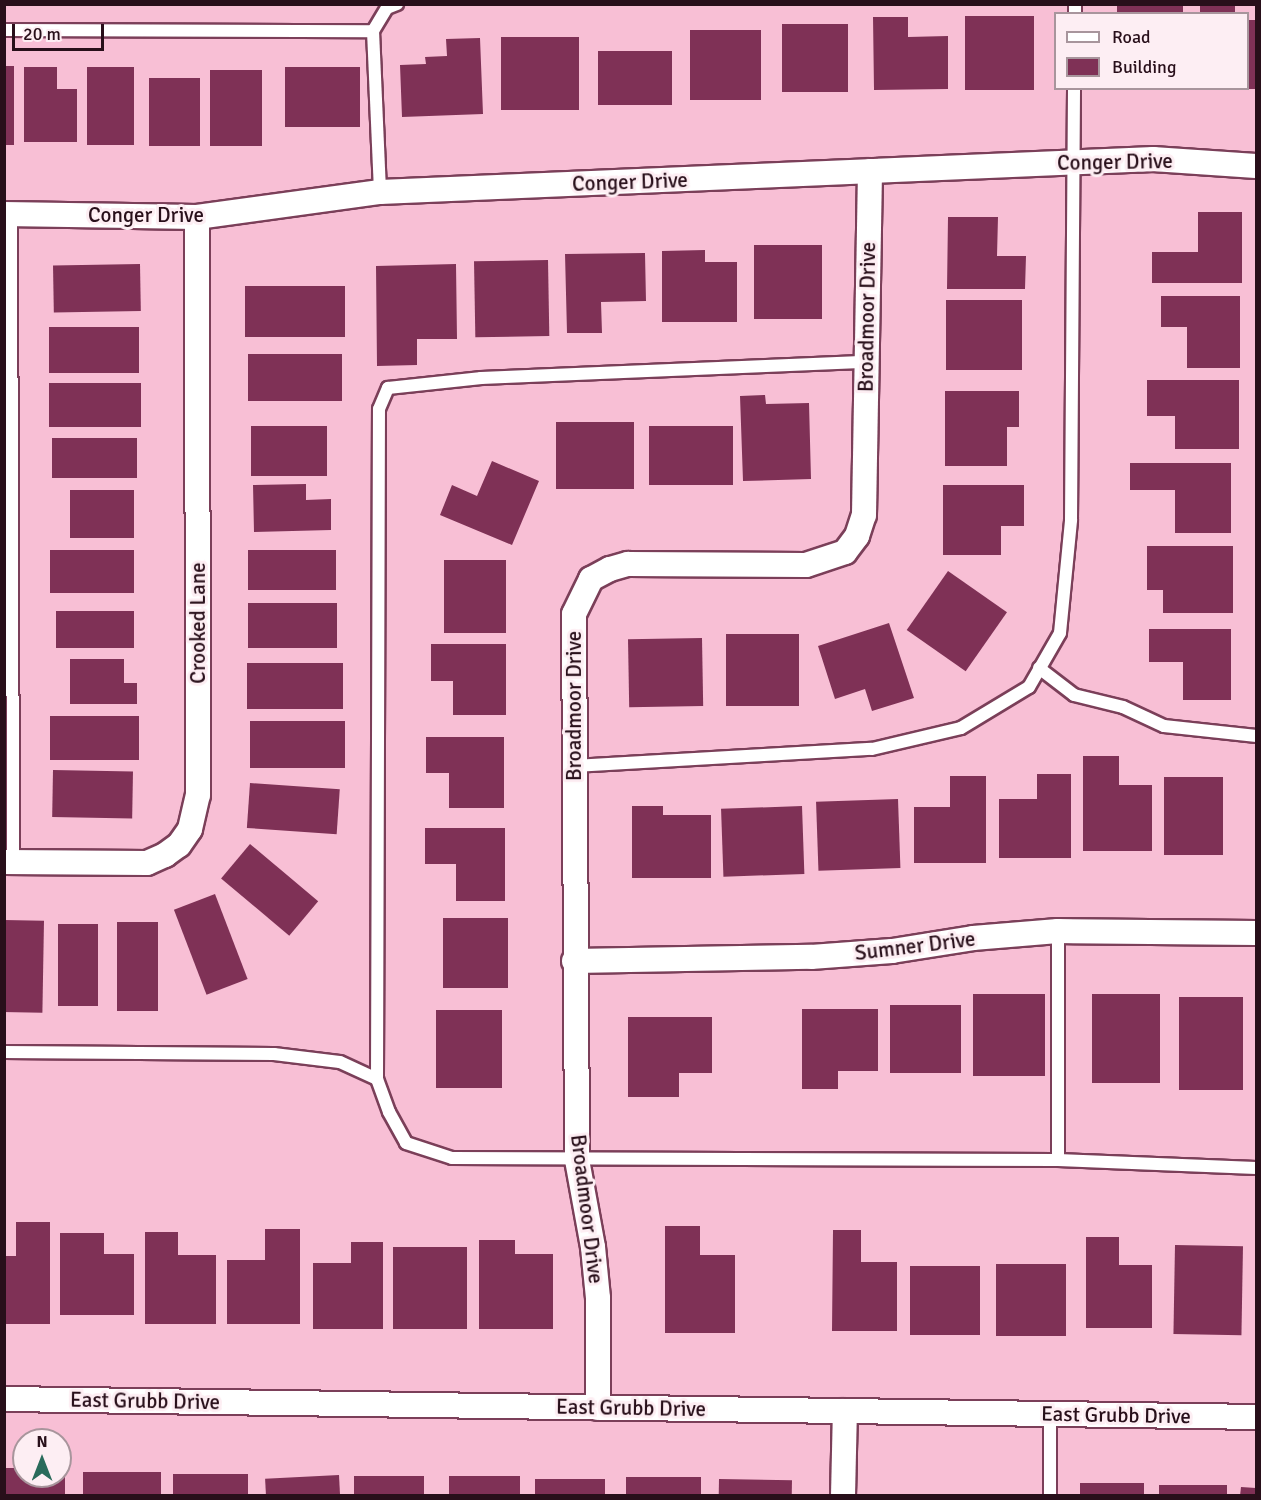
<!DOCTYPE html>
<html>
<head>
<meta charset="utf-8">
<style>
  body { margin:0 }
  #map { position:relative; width:1261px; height:1500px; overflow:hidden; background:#f8bfd5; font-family:Signika,sans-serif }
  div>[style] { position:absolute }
  .building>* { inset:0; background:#7f3156; transform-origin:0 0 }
  .roads { filter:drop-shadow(2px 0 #7b3f59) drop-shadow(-2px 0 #7b3f59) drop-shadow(0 2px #7b3f59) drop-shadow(0 -2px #7b3f59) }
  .service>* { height:12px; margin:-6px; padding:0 6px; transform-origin:6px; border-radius:6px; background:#fff }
  .minor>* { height:24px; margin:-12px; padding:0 12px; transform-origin:12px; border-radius:12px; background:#fff }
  span { translate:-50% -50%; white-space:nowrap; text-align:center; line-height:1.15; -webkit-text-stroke:6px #fdeef3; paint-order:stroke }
  .street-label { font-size:21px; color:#280f1a }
  .frame { position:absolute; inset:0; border:6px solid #280f1a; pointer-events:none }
  .legend { position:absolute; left:1054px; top:12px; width:195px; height:78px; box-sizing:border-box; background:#fdeef3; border:2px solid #a8959c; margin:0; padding:8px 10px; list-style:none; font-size:18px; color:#280f1a }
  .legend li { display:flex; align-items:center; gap:12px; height:30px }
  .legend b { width:30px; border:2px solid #a8959c }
  .north { position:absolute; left:12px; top:1428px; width:60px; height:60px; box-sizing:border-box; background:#fdeef3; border:2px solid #a8959c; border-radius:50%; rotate:0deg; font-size:16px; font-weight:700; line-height:24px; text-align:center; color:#280f1a }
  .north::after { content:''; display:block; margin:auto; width:21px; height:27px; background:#2a6b5b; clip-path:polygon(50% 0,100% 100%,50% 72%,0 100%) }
  .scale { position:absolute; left:12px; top:24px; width:92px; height:27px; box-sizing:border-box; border:3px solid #280f1a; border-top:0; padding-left:8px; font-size:18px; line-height:21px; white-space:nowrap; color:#280f1a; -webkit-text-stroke:4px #fdeef3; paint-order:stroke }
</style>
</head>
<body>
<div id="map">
  <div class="building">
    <div style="left:1200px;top:4px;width:35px;height:10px"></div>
    <div style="left:1117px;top:5px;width:66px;height:9px"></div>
    <div style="left:965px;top:16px;width:69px;height:74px"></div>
    <div style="clip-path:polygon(873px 17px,908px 17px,908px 37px,948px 36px,948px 89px,874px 90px)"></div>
    <div style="left:1248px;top:20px;width:8px;height:69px"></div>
    <div style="left:782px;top:24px;width:66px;height:68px"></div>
    <div style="left:690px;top:30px;width:71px;height:70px"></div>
    <div style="left:501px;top:37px;width:78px;height:73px"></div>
    <div style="clip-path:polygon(480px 38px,483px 114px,402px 117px,400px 65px,426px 64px,425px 57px,447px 56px,446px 39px)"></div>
    <div style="left:598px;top:51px;width:74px;height:54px"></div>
    <div style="left:4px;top:66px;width:10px;height:79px"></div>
    <div style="clip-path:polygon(24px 67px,57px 67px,57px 89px,77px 89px,77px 142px,24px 142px)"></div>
    <div style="left:87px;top:67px;width:47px;height:78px"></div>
    <div style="left:285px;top:67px;width:75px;height:60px"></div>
    <div style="left:210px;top:70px;width:52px;height:76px"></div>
    <div style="left:149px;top:78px;width:51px;height:68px"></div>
    <div style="clip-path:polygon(1198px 212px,1242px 212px,1242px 283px,1152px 283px,1152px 252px,1198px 252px)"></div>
    <div style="clip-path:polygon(948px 217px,998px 217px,997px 256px,1026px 256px,1025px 289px,947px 289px)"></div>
    <div style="left:754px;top:245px;width:68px;height:74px"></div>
    <div style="clip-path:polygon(705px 250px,705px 262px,737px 262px,737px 322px,662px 322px,662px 251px)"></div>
    <div style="clip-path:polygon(645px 253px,646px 301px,601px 302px,602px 333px,567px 333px,565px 254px)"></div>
    <div style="left:548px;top:260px;width:76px;height:74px;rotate:89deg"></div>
    <div style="left:140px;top:264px;width:47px;height:87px;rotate:89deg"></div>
    <div style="clip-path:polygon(456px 264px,457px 339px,417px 339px,417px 365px,377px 366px,376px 266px)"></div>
    <div style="left:245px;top:286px;width:100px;height:51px"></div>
    <div style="clip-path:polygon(1161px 296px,1240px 296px,1240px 368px,1187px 368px,1187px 327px,1161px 327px)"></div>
    <div style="left:946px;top:300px;width:76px;height:70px"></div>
    <div style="left:49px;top:327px;width:90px;height:46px"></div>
    <div style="left:248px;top:354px;width:94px;height:47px"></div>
    <div style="clip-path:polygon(1147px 380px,1239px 380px,1239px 449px,1175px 449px,1175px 416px,1147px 416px)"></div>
    <div style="left:49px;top:383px;width:92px;height:44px"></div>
    <div style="clip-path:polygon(945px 391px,1019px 391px,1019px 427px,1007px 427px,1007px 466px,945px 466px)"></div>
    <div style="clip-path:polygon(765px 395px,766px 404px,809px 403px,811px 479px,743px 481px,740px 396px)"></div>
    <div style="left:556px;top:422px;width:78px;height:67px"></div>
    <div style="left:251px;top:426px;width:76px;height:50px"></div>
    <div style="left:649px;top:426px;width:84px;height:59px"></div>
    <div style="left:52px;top:438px;width:85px;height:40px"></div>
    <div style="clip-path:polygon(492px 461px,539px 481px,512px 545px,440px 515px,452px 485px,477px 496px)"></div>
    <div style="clip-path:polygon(1130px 463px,1231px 463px,1231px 533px,1175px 533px,1175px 490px,1130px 490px)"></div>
    <div style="clip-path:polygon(306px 484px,306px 500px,331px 499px,331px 530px,254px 532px,253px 485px)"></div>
    <div style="clip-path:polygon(943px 485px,1024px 485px,1024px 526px,1001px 526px,1001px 555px,943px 555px)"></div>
    <div style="left:70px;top:490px;width:64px;height:48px"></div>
    <div style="clip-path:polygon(1147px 546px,1233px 546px,1233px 613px,1163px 613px,1163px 590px,1147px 590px)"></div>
    <div style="left:50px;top:550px;width:84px;height:43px"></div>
    <div style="left:248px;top:550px;width:88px;height:40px"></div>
    <div style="left:444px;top:560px;width:62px;height:73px"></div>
    <div style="left:948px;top:571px;width:72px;height:72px;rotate:35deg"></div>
    <div style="left:248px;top:603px;width:89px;height:45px"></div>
    <div style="left:56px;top:611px;width:78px;height:37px"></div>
    <div style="clip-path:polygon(889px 623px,914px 698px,872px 711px,865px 689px,835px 699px,818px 646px)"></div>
    <div style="clip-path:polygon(1149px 629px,1231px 629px,1231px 700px,1183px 700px,1183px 662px,1149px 662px)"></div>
    <div style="left:726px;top:634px;width:73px;height:72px"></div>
    <div style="left:702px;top:638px;width:68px;height:74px;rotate:89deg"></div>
    <div style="clip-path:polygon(431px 644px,506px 644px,506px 715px,453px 715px,453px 681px,431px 681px)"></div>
    <div style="clip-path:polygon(70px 659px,124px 659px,124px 683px,137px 683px,137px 704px,70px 704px)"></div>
    <div style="left:247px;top:663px;width:96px;height:46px"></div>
    <div style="left:50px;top:716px;width:89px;height:44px"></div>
    <div style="left:250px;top:721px;width:95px;height:47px"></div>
    <div style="clip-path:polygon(426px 737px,504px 737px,504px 808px,449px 808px,449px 773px,426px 773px)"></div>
    <div style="clip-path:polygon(1083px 756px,1119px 756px,1119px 785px,1152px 785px,1152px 851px,1083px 851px)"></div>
    <div style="left:53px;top:770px;width:80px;height:47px;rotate:1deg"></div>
    <div style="clip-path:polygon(1037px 774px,1071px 774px,1071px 858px,999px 858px,999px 799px,1037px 799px)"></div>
    <div style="clip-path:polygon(950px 776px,986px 776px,986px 863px,914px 863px,914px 807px,950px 807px)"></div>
    <div style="left:1164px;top:777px;width:59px;height:78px"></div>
    <div style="left:250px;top:783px;width:90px;height:45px;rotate:4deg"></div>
    <div style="left:898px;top:799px;width:69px;height:82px;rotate:88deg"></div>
    <div style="clip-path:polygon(632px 806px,663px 806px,663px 815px,711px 815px,711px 878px,632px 878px)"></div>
    <div style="left:802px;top:806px;width:68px;height:81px;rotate:88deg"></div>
    <div style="clip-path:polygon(425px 828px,505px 828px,505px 901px,456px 901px,456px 864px,425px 864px)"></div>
    <div style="left:250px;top:844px;width:89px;height:45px;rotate:40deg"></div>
    <div style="left:215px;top:894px;width:91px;height:44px;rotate:69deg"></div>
    <div style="left:443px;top:918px;width:65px;height:70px"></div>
    <div style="left:4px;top:920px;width:40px;height:92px;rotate:1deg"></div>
    <div style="left:117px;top:922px;width:41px;height:89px"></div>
    <div style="left:58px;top:924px;width:40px;height:82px"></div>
    <div style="left:973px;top:994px;width:72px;height:82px"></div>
    <div style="left:1092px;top:994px;width:68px;height:89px"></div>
    <div style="left:1179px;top:997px;width:64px;height:93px"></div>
    <div style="left:890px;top:1005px;width:71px;height:68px"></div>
    <div style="clip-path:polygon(802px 1009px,878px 1009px,878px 1071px,838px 1071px,838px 1089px,802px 1089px)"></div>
    <div style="left:436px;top:1010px;width:66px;height:78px"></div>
    <div style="clip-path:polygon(628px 1017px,712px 1017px,712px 1073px,679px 1073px,679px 1097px,628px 1097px)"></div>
    <div style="clip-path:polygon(16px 1222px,50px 1222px,50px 1324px,4px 1324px,4px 1256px,16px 1256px)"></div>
    <div style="clip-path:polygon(665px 1226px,700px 1226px,700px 1255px,735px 1255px,735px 1333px,665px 1333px)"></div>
    <div style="clip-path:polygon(265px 1229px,300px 1229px,300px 1324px,227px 1324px,227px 1260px,265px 1260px)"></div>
    <div style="clip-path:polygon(833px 1230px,861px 1230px,861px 1262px,897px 1262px,897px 1331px,832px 1331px)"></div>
    <div style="clip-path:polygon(145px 1232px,178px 1232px,178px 1255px,216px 1255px,216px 1324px,145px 1324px)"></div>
    <div style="clip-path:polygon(60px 1233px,104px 1233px,104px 1254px,134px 1254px,134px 1315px,60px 1315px)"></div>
    <div style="clip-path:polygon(1086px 1237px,1119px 1237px,1119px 1265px,1152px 1265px,1152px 1328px,1086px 1328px)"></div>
    <div style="clip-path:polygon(479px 1240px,515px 1240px,515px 1254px,553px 1254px,553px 1329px,479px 1329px)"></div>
    <div style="clip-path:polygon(351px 1242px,383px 1242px,383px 1329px,313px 1329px,313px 1263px,351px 1263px)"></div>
    <div style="left:1175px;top:1245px;width:68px;height:89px;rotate:1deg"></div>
    <div style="left:393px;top:1247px;width:74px;height:82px"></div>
    <div style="left:996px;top:1264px;width:70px;height:72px"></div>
    <div style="left:910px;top:1266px;width:70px;height:69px"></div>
    <div style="clip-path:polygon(4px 1468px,24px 1468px,24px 1476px,60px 1476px,60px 1468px,65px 1468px,65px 1496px,4px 1496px)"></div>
    <div style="left:83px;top:1472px;width:78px;height:24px"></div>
    <div style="left:173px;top:1474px;width:75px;height:22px"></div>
    <div style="left:339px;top:1475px;width:21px;height:74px;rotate:87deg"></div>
    <div style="left:354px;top:1476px;width:70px;height:20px"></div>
    <div style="left:449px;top:1476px;width:71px;height:20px"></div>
    <div style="left:626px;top:1477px;width:75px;height:19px"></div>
    <div style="left:535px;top:1479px;width:70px;height:17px"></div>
    <div style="left:719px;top:1479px;width:73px;height:17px;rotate:1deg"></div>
    <div style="left:1080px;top:1483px;width:64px;height:13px"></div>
    <div style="left:1159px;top:1485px;width:68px;height:11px"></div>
    <div style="clip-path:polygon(1241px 1487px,1256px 1488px,1256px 1496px,1240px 1496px)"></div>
  </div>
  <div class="roads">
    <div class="service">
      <div style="left:1075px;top:14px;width:10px;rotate:-90deg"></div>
      <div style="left:4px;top:30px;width:369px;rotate:0.2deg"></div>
      <div style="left:373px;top:31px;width:27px;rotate:-59deg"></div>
      <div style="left:387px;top:8px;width:11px;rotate:-22deg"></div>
      <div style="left:373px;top:31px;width:161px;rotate:87.5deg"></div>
      <div style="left:11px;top:214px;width:648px;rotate:89.82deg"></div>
      <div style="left:1039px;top:668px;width:44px;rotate:37.6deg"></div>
      <div style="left:1074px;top:695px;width:50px;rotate:13.8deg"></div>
      <div style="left:1123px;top:707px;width:45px;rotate:24.9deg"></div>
      <div style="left:1164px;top:726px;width:93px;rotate:6.2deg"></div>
      <div style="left:574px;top:766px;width:298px;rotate:-3.3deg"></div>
      <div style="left:872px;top:749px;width:91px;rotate:-13.3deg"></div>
      <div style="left:961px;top:728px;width:79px;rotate:-31.1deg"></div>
      <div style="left:1029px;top:687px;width:62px;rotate:-60.1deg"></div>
      <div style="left:1060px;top:633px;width:114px;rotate:-84.4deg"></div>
      <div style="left:1071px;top:520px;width:432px;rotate:-89.6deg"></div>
      <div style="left:1058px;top:931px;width:229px;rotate:90deg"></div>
      <div style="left:4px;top:1052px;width:270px;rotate:0.4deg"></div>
      <div style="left:274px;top:1054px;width:66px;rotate:6.9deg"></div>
      <div style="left:340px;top:1062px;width:41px;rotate:24.7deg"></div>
      <div style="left:377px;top:1079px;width:35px;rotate:70deg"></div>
      <div style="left:389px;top:1112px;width:35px;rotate:61deg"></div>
      <div style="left:406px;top:1143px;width:48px;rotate:18.1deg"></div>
      <div style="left:452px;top:1158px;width:606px;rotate:0.19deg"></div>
      <div style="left:1058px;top:1160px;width:198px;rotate:2.3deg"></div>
      <div style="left:377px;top:1079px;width:670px;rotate:-89.83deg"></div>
      <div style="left:379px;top:409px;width:23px;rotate:-67deg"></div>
      <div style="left:388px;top:388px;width:94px;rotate:-6.1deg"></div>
      <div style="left:481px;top:378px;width:386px;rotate:-2.4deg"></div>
      <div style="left:1050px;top:1496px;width:82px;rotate:-90deg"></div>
    </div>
    <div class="minor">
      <div style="left:4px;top:214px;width:193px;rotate:0.9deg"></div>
      <div style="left:197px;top:217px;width:185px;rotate:-7.8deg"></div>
      <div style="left:380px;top:192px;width:774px;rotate:-2.44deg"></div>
      <div style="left:1153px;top:159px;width:103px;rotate:3.9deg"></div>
      <div style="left:4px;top:862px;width:143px;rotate:0.4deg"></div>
      <div style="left:147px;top:863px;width:20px;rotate:-24deg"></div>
      <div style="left:165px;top:855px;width:17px;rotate:-36deg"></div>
      <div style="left:179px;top:845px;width:19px;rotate:-55deg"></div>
      <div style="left:190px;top:829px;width:35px;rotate:-77deg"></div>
      <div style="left:198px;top:795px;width:578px;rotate:-90.1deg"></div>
      <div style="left:574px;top:961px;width:237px;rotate:-1deg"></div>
      <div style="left:811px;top:957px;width:81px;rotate:-4.2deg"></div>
      <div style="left:892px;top:951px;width:82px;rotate:-9.1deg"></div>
      <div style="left:973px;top:938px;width:85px;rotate:-4.7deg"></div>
      <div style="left:1058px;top:931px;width:198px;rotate:0.6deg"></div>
      <div style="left:4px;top:1399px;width:1252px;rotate:0.82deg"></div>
      <div style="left:598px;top:1408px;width:110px;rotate:-90deg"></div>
      <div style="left:598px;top:1298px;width:51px;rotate:-95.6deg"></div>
      <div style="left:593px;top:1247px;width:88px;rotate:-100.4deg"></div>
      <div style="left:577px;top:1160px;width:546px;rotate:-90.31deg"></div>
      <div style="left:574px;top:614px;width:39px;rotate:-64deg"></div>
      <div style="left:591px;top:579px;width:21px;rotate:-28deg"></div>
      <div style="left:610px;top:569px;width:19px;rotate:-16deg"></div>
      <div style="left:628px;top:564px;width:178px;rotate:0.3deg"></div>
      <div style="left:806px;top:565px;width:41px;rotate:-18.4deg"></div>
      <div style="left:845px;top:552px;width:20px;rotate:-53deg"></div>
      <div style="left:857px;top:536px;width:22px;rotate:-72deg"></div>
      <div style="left:864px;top:515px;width:344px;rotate:-89deg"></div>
      <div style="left:843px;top:1496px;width:85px;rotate:-88.7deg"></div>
    </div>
  </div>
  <div class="street-label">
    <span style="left:1115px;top:162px;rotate:-1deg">Conger Drive</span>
    <span style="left:630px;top:182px;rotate:-2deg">Conger Drive</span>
    <span style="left:146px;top:215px">Conger Drive</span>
    <span style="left:867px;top:317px;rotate:-89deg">Broadmoor Drive</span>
    <span style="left:198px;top:623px;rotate:-90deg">Crooked Lane</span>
    <span style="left:574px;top:706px;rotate:-90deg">Broadmoor Drive</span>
    <span style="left:915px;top:946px;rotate:-7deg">Sumner Drive</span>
    <span style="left:587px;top:1209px;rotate:83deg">Broadmoor Drive</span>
    <span style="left:145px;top:1401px;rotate:1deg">East Grubb Drive</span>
    <span style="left:631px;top:1408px;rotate:1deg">East Grubb Drive</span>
    <span style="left:1116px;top:1415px;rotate:1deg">East Grubb Drive</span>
  </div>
  <div class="frame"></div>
  <ul class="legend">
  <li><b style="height:8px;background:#fff"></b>Road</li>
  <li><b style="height:16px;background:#7f3156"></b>Building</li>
  </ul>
  <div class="north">N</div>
  <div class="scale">20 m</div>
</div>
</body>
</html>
